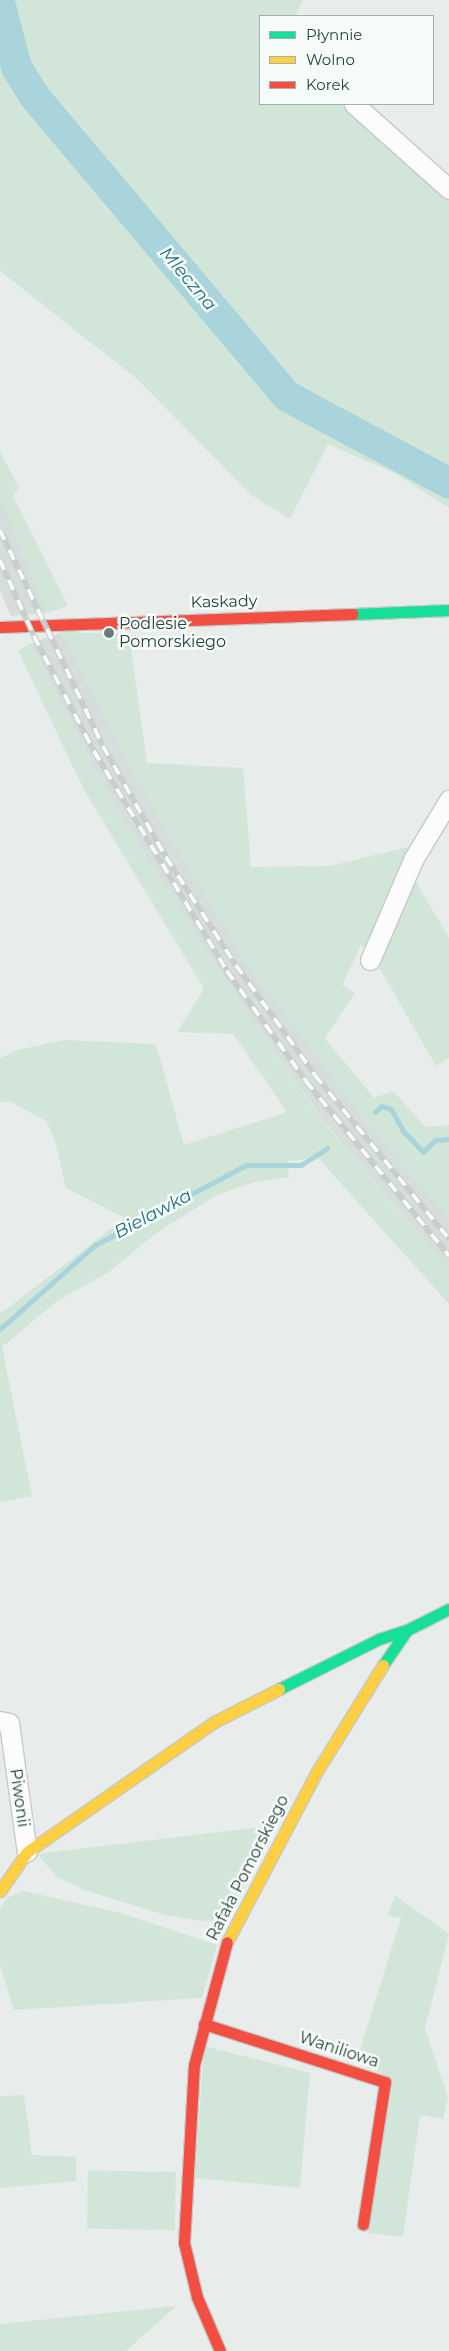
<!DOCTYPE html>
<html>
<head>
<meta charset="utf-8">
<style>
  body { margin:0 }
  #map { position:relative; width:449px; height:2351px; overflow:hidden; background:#e8edeb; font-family:Montserrat,sans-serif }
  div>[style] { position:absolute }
  .built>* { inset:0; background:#d6dedb }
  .green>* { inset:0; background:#d1e6d8; transform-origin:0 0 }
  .stream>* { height:5px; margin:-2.5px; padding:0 2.5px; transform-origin:2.5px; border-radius:2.5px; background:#a9d4db }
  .river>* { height:31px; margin:-15.5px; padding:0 15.5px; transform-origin:15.5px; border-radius:15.5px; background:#a9d4db }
  .roads { filter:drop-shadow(1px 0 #c5cac8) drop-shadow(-1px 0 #c5cac8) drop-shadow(0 1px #c5cac8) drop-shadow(0 -1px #c5cac8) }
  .street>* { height:19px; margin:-9.5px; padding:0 9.5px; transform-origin:9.5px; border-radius:9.5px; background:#fcfcfc }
  .fast>* { height:11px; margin:-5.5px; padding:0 5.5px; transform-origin:5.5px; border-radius:5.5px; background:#16e098 }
  .slow>* { height:11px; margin:-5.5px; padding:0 5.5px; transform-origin:5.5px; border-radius:5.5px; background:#ffcf43 }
  .jam>* { height:11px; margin:-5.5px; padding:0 5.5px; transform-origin:5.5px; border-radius:5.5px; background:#f24e42 }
  .rail>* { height:5.5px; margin-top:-2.75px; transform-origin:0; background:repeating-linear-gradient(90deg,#f7fbf9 0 11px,#c9cdcc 0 22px); box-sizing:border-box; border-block:1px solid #c9cdcc }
  .dots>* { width:14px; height:14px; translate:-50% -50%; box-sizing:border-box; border:2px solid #f7fbf9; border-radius:50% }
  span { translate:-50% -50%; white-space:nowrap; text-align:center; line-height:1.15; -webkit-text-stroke:5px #f7fbf9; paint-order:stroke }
  .street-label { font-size:16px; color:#24423a }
  .poi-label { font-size:16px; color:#24423a }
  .left { translate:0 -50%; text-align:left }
  .water-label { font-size:18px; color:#1c6f80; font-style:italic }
  .legend { position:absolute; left:259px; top:15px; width:175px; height:90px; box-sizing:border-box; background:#f7fbf9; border:1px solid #a3b1ad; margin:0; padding:6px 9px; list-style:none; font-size:15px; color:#24423a }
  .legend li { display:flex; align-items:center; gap:10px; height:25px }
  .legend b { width:25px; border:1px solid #a3b1ad }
</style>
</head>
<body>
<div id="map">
  <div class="built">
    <div style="clip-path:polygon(0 495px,47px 613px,11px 616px,0 591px)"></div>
    <div style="clip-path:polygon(61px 632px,157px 815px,250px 968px,370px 1126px,449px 1218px,449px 1269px,326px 1124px,248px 1014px,120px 816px,30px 644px)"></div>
  </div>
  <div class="green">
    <div style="clip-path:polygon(0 0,303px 0,295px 16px,260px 16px,260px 104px,342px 104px,449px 200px,449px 508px,396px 474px,328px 444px,290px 519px,251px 495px,137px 379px,0 271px)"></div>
    <div style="clip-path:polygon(0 452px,19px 487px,13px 496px,68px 606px,47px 613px,0 495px)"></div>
    <div style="clip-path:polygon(61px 632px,129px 634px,147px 763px,243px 768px,251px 867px,330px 866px,415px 845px,412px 875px,449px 938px,449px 1058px,436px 1066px,376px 962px,361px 945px,342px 985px,355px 993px,325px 1038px,374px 1098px,393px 1091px,426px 1127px,449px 1125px,449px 1218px,370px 1126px,250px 968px,157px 815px)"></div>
    <div style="clip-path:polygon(30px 644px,120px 816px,248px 1014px,326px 1125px,449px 1269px,449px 1304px,318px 1158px,287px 1161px,289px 1177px,255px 1182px,217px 1195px,156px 1233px,109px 1272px,57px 1301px,2px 1347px,32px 1496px,0 1502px,0 1314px,125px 1218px,66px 1188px,55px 1141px,46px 1121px,9px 1101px,0 1103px,0 1058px,18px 1050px,64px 1040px,156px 1044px,184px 1145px,287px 1112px,233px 1034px,177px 1032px,204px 989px,83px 788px,18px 651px)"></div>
    <div style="clip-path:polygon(277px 1825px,231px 1911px,219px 1920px,202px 1921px,165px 1915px,84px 1890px,57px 1877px,37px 1854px)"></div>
    <div style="clip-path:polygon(24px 1891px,124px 1914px,217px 1945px,202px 1998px,14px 2010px,0 1966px,0 1908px,7px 1898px)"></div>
    <div style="clip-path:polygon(395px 1895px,449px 1934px,425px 2028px,448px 2097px,443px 2119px,420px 2115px,403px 2237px,368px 2233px,393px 2080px,361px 2063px,358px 2056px,401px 1918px,388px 1915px)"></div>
    <div style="clip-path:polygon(204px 2046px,310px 2073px,300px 2188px,195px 2178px)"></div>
    <div style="clip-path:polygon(24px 2095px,32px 2155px,76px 2157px,76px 2181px,0 2188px,0 2096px)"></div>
    <div style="left:176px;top:2172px;width:58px;height:88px;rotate:91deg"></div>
    <div style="clip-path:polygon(176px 2306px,126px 2351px,0 2351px,0 2324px)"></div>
  </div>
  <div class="stream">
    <div style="left:375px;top:1112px;width:9px;rotate:-41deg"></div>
    <div style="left:382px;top:1106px;width:9px;rotate:18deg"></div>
    <div style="left:391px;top:1109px;width:26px;rotate:61deg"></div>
    <div style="left:404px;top:1132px;width:28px;rotate:46deg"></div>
    <div style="left:423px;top:1152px;width:17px;rotate:-45deg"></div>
    <div style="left:435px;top:1140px;width:14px;rotate:-4deg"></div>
    <div style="left:0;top:1329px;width:127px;rotate:-41.5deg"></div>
    <div style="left:95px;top:1245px;width:171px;rotate:-27.9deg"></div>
    <div style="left:246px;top:1165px;width:55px"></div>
    <div style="left:301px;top:1165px;width:31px;rotate:-33deg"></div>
  </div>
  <div class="river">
    <div style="left:0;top:6px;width:63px;rotate:75.3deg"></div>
    <div style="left:16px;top:67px;width:34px;rotate:58deg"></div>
    <div style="left:34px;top:96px;width:392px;rotate:49.9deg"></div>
    <div style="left:287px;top:396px;width:184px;rotate:28.2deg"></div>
  </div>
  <div class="roads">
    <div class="street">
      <div style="left:354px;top:104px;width:127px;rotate:41.8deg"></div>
      <div style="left:370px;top:960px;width:111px;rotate:-66.7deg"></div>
      <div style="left:414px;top:858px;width:68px;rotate:-58.9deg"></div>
      <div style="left:0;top:1721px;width:9px;rotate:13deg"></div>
      <div style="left:9px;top:1723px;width:130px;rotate:82.1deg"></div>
    </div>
    <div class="fast">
      <div style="left:353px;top:614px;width:96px;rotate:-2.4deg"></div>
      <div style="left:383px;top:1665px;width:42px;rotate:-55.6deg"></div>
      <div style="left:407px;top:1630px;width:47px;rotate:-26.6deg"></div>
      <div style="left:279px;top:1689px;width:112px;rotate:-26.6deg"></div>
      <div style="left:379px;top:1639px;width:29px;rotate:-18deg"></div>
    </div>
    <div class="slow">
      <div style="left:0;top:1891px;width:47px;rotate:-55.3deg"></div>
      <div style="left:27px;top:1852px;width:228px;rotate:-34.8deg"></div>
      <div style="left:214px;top:1722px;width:73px;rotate:-26.9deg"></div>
      <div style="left:227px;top:1942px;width:191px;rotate:-62.2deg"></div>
      <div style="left:316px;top:1773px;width:127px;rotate:-58.2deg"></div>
    </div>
    <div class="jam">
      <div style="left:0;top:627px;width:353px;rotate:-2.1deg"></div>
      <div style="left:204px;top:2024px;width:190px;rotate:17.8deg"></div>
      <div style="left:385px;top:2082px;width:144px;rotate:98.8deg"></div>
      <div style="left:220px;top:2351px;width:59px;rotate:-113.1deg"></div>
      <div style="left:197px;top:2297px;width:56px;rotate:-103.5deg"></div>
      <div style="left:184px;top:2243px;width:178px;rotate:-86.8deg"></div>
      <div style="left:194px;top:2065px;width:127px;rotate:-75deg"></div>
    </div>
  </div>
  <div class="rail">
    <div style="left:0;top:530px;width:239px;rotate:64.5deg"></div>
    <div style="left:103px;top:746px;width:128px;rotate:60.4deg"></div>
    <div style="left:166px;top:857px;width:129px;rotate:57.1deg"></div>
    <div style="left:236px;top:965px;width:135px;rotate:54.3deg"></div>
    <div style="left:315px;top:1075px;width:212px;rotate:50.7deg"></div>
    <div style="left:0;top:560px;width:83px;rotate:65.9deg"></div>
    <div style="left:34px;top:636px;width:130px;rotate:62.4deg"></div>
    <div style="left:94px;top:751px;width:257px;rotate:58.8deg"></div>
    <div style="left:227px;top:971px;width:135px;rotate:54.3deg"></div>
    <div style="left:306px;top:1081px;width:226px;rotate:50.7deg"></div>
  </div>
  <div class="dots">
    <div style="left:109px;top:633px;background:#697e78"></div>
  </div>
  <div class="street-label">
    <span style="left:224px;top:602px;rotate:-1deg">Kaskady</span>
    <span style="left:19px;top:1798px;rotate:82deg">Piwonii</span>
    <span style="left:248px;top:1868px;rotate:-63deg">Rafała Pomorskiego</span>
    <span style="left:339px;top:2050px;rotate:18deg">Waniliowa</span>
  </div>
  <div class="poi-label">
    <span class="left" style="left:119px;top:633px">Podlesie<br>Pomorskiego</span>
  </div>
  <div class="water-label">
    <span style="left:188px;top:279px;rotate:50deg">Mleczna</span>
    <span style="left:153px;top:1214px;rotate:-28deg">Bielawka</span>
  </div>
  <ul class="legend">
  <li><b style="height:6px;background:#16e098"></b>Płynnie</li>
  <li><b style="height:6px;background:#ffcf43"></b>Wolno</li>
  <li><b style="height:6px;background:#f24e42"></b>Korek</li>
  </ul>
</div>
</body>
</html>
